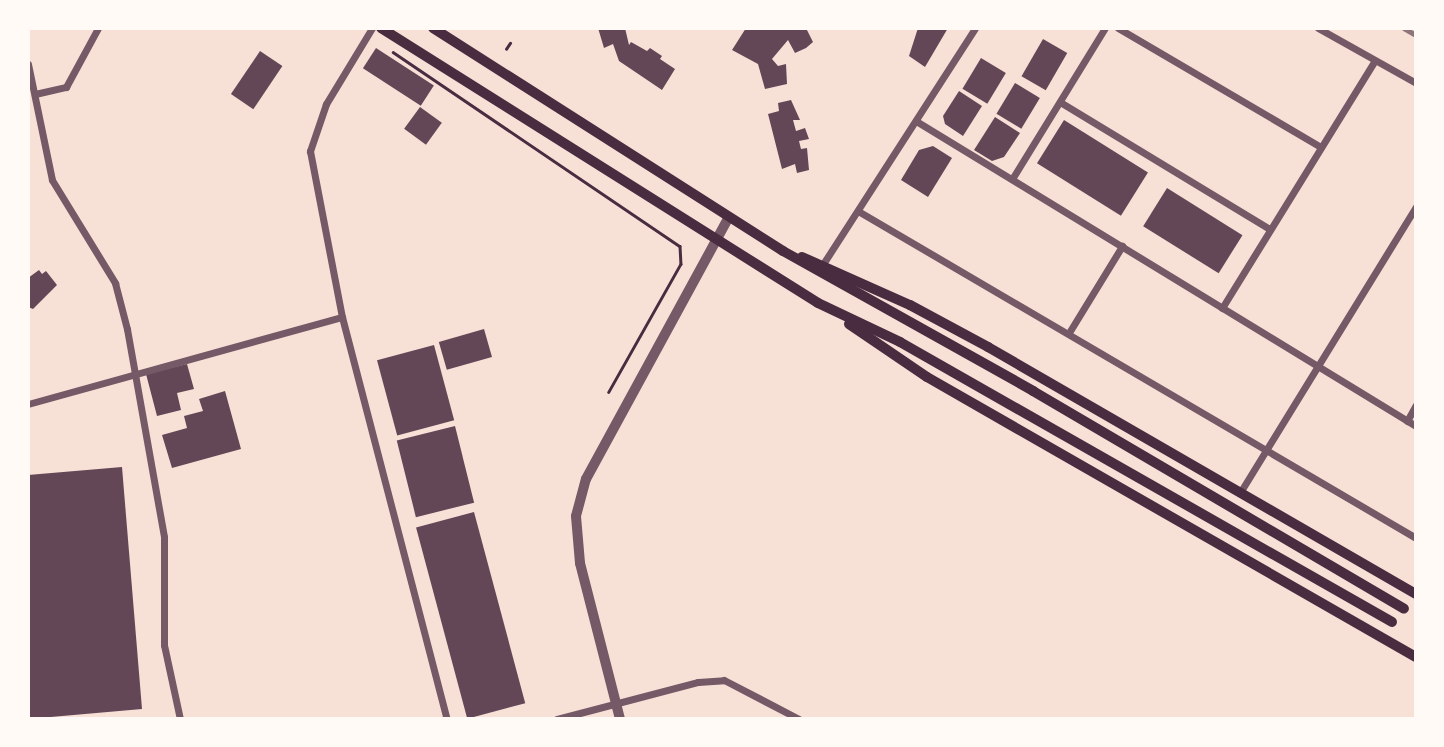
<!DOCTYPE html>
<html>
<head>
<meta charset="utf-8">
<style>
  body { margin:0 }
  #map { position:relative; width:1444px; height:747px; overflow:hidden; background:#f7e1d7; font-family:"Asap Condensed",sans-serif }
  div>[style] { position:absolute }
  .building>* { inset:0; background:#644757; transform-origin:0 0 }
  .path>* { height:2.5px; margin:-1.25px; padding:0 1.25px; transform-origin:1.25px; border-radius:1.25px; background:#4a2c40 }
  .minor>* { height:7px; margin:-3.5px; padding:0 3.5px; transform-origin:3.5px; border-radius:3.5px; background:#755966 }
  .tertiary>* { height:10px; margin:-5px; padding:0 5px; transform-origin:5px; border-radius:5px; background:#755966 }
  .secondary>* { height:10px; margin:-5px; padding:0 5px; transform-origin:5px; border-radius:5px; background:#4a2c40 }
  .rail>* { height:4.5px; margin:-2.25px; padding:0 2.25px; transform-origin:2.25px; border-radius:2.25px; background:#8f747c }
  span { translate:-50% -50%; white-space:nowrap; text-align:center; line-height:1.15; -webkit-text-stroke:5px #fffaf5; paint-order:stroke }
  .frame { position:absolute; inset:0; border:30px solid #fffaf5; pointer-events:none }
</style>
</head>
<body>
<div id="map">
  <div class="building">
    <div style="clip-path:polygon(598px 28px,625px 28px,629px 45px,631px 42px,647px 51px,650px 48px,662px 56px,660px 59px,675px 69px,662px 90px,619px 61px,613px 44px,604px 48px)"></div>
    <div style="clip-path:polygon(746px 28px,806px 28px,813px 42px,806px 48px,795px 53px,788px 40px,772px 59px,778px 66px,786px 64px,787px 84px,765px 89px,758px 64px,732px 50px)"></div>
    <div style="clip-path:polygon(918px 28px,948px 28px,925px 67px,909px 56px)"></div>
    <div style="left:1043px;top:39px;width:28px;height:43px;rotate:30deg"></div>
    <div style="left:376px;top:48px;width:69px;height:24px;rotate:33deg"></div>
    <div style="left:260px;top:51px;width:27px;height:52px;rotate:34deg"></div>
    <div style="left:981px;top:58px;width:29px;height:36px;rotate:31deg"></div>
    <div style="left:1015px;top:83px;width:29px;height:36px;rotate:31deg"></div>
    <div style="clip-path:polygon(959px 91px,982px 106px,963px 136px,945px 124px,943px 116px)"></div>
    <div style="clip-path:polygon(791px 100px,800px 120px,793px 120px,796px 131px,805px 128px,809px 139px,799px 141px,801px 149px,807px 148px,809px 170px,797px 173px,795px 164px,782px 169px,768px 114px,779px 111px,778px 103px)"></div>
    <div style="left:420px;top:107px;width:27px;height:27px;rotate:36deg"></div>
    <div style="clip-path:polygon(995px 117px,1020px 133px,1004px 157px,992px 161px,974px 150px)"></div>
    <div style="left:1064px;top:120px;width:99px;height:51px;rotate:32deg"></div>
    <div style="clip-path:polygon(933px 146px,952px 158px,928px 197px,901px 180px,919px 150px)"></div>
    <div style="left:1167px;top:188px;width:89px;height:45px;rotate:32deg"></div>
    <div style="clip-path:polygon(39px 270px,42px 274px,46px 271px,57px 285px,33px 309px,28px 307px,28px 278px)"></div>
    <div style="left:484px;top:329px;width:29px;height:47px;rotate:74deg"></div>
    <div style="left:434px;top:345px;width:78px;height:59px;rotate:75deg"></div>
    <div style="clip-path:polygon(187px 364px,194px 389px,177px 393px,181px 410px,157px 416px,146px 374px)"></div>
    <div style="clip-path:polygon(225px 391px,241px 449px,172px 468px,162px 435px,187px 428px,184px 416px,203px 411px,199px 399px)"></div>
    <div style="left:455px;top:426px;width:79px;height:60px;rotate:76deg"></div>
    <div style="clip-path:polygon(122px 467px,142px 709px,28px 719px,28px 475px)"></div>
    <div style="left:474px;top:512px;width:198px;height:60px;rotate:75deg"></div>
  </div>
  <div class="path">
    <div style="left:506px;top:49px;width:7px;rotate:-56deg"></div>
    <div style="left:393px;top:52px;width:346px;rotate:34.1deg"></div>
    <div style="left:680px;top:246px;width:18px;rotate:87deg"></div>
    <div style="left:681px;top:264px;width:147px;rotate:119.4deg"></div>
  </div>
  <div class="minor">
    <div style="left:372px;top:28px;width:89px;rotate:121.2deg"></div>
    <div style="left:326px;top:104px;width:50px;rotate:108.8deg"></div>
    <div style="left:310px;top:151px;width:169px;rotate:79.1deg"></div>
    <div style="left:342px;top:317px;width:415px;rotate:75.4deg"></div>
    <div style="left:1118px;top:28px;width:235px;rotate:30.4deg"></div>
    <div style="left:1318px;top:28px;width:112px;rotate:29.3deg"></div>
    <div style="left:28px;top:64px;width:118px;rotate:78.3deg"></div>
    <div style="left:52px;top:180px;width:121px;rotate:58.5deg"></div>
    <div style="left:115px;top:283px;width:48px;rotate:75.4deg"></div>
    <div style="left:127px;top:329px;width:211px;rotate:79.9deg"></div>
    <div style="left:164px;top:537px;width:108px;rotate:90deg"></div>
    <div style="left:164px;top:645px;width:76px;rotate:77.8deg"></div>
    <div style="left:35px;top:94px;width:32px;rotate:-13deg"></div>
    <div style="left:66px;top:87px;width:67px;rotate:-61.5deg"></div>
    <div style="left:1060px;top:102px;width:245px;rotate:31.2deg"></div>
    <div style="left:916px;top:121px;width:586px;rotate:31.38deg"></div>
    <div style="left:1012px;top:179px;width:177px;rotate:-58.4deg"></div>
    <div style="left:858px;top:211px;width:647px;rotate:30.37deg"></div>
    <div style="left:823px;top:264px;width:281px;rotate:-57.2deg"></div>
    <div style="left:1222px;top:308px;width:291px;rotate:-58.3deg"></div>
    <div style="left:1070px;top:331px;width:100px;rotate:-58.5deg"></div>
    <div style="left:28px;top:404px;width:326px;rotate:-15.5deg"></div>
    <div style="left:1407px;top:421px;width:18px;rotate:-61deg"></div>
    <div style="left:1241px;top:491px;width:334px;rotate:-58.4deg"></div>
    <div style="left:557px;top:719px;width:146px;rotate:-14.7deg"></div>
    <div style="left:698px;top:682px;width:26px;rotate:-4deg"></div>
    <div style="left:724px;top:680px;width:85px;rotate:27.5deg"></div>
  </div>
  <div class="tertiary">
    <div style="left:620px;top:719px;width:161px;rotate:-104.4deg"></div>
    <div style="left:580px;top:563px;width:47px;rotate:-94.9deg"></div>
    <div style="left:576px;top:516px;width:38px;rotate:-75deg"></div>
    <div style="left:586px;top:479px;width:298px;rotate:-61.4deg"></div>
  </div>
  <div class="secondary">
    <div style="left:381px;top:28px;width:516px;rotate:32.18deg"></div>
    <div style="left:818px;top:303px;width:91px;rotate:25.4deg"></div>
    <div style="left:900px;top:342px;width:566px;rotate:29.64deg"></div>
    <div style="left:433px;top:28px;width:415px;rotate:32.5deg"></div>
    <div style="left:783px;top:251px;width:287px;rotate:29.2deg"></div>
    <div style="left:1033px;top:391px;width:430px;rotate:30.4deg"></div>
    <div style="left:802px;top:257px;width:118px;rotate:24deg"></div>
    <div style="left:910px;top:305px;width:89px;rotate:28.3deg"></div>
    <div style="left:988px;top:347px;width:494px;rotate:30deg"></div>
    <div style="left:849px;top:324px;width:94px;rotate:34.2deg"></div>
    <div style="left:927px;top:377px;width:563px;rotate:29.8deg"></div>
  </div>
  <div class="rail">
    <div style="left:1404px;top:28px;width:14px;rotate:30deg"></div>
  </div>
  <div class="frame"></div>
</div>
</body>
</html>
